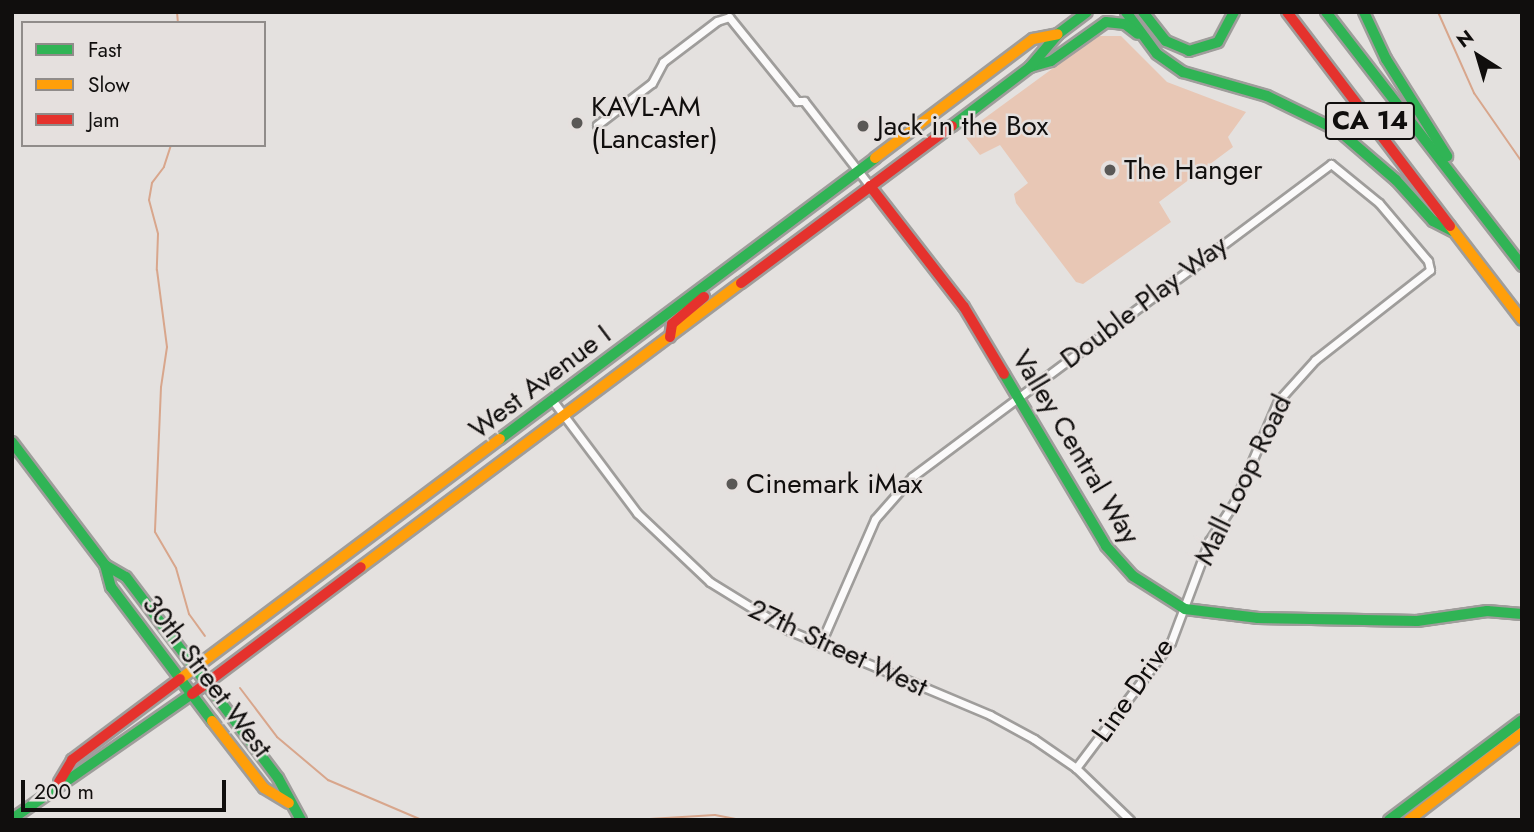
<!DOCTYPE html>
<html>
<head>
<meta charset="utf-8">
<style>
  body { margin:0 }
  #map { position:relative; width:1534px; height:832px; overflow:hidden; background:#e4e1df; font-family:Jost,sans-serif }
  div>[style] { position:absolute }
  .green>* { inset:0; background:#e8c7b5 }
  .stream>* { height:2px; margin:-1px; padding:0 1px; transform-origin:1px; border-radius:1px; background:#d8a68c }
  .roads { filter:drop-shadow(2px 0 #9f9d9b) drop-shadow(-2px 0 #9f9d9b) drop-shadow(0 2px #9f9d9b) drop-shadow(0 -2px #9f9d9b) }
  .street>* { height:7px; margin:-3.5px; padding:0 3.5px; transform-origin:3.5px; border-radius:3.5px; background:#fbfafa }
  .fast>* { height:10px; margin:-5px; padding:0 5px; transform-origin:5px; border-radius:5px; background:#30b455 }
  .slow>* { height:10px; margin:-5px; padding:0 5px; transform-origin:5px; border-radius:5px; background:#ff9f0a }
  .jam>* { height:10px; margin:-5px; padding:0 5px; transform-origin:5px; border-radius:5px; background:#e5322d }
  .dots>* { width:19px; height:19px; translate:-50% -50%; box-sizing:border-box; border:4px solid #e5e0de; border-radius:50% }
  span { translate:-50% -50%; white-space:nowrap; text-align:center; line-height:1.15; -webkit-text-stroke:5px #e5e0de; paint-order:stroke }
  .shield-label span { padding:2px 5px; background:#e5e0de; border:2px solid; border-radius:5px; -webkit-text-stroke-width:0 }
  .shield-label { font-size:26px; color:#100e0d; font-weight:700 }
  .poi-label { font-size:28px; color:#100e0d }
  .left { translate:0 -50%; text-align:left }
  .street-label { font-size:28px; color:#100e0d }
  .frame { position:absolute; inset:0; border:14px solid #100e0d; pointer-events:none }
  .legend { position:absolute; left:21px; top:21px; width:245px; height:126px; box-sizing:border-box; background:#e5e0de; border:2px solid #908c8a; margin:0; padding:9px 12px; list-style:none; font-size:21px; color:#100e0d }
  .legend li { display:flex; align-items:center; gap:14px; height:35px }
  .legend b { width:35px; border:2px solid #908c8a }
  .north { position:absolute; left:1443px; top:21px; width:70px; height:70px; -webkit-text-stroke:5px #e5e0de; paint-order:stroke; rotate:323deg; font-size:19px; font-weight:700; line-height:28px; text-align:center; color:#100e0d }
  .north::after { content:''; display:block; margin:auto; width:24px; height:32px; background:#100e0d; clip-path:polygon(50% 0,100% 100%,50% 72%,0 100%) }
  .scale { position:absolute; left:21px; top:780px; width:205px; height:32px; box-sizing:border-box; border:4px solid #100e0d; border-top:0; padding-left:9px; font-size:21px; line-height:24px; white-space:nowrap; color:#100e0d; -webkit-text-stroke:5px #e5e0de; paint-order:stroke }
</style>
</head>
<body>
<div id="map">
  <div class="green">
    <div style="clip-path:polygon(1097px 36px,1121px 36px,1167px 82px,1246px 112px,1228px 137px,1233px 147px,1159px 202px,1171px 222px,1083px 284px,1076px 282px,1016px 203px,1014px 194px,1028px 183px,1000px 145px,980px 155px,963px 134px)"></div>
  </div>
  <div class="stream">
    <div style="left:177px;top:12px;width:11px;rotate:85deg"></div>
    <div style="left:1438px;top:12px;width:89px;rotate:66deg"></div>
    <div style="left:1474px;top:93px;width:84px;rotate:55.2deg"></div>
    <div style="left:171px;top:145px;width:23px;rotate:108deg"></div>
    <div style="left:164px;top:167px;width:20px;rotate:127deg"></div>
    <div style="left:152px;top:183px;width:17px;rotate:100deg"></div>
    <div style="left:149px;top:200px;width:35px;rotate:75deg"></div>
    <div style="left:158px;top:234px;width:36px;rotate:92deg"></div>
    <div style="left:157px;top:270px;width:78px;rotate:82.6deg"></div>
    <div style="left:167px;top:347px;width:40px;rotate:98.5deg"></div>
    <div style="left:161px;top:387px;width:145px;rotate:92.4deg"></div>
    <div style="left:155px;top:532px;width:42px;rotate:59.7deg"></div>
    <div style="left:176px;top:568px;width:48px;rotate:74.2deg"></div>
    <div style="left:189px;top:614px;width:27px;rotate:54deg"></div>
    <div style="left:240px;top:688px;width:61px;rotate:52.9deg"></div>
    <div style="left:277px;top:737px;width:67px;rotate:40.1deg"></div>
    <div style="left:328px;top:780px;width:102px;rotate:23.1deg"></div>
    <div style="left:633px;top:820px;width:82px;rotate:-3.5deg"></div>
    <div style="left:715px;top:815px;width:25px;rotate:11deg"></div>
  </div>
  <div class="roads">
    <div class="street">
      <div style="left:597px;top:125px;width:69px;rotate:-37.4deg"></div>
      <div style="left:652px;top:83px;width:24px;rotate:-62deg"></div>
      <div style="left:663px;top:62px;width:68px;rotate:-37.2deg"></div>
      <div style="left:717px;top:21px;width:13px;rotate:-18deg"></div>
      <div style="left:729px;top:17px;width:108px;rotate:51deg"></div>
      <div style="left:797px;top:101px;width:7px"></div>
      <div style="left:804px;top:101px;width:108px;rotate:52.2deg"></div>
      <div style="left:553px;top:401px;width:140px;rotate:53.1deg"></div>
      <div style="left:637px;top:513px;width:100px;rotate:43.4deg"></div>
      <div style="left:710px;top:582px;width:92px;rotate:31.6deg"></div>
      <div style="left:788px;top:630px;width:219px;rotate:22.8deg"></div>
      <div style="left:990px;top:715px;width:50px;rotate:28.6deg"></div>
      <div style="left:1034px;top:739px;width:51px;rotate:34.6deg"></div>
      <div style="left:1076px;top:768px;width:75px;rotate:43.9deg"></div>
      <div style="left:820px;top:645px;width:137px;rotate:-66.4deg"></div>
      <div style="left:875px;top:519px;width:56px;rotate:-48.6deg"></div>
      <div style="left:912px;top:477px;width:523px;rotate:-36.76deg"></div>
      <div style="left:1331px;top:164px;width:62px;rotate:39.1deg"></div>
      <div style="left:1379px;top:203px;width:76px;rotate:49.8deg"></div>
      <div style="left:1428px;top:261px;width:9px;rotate:77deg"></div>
      <div style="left:1430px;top:270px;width:146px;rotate:142deg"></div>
      <div style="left:1315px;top:360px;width:55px;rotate:132.1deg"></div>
      <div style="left:1278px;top:401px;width:111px;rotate:113.3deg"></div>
      <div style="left:1234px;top:503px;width:45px;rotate:123.3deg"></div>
      <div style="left:1209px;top:541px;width:108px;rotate:110.6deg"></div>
      <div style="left:1171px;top:642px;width:158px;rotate:127deg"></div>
    </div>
    <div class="fast">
      <div style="left:1126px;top:12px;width:52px;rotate:53.6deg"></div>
      <div style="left:1157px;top:54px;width:32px;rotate:35deg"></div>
      <div style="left:1183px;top:72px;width:87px;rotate:15.9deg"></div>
      <div style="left:1267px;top:96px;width:80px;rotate:25.9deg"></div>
      <div style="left:1339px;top:131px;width:75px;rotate:40.7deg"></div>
      <div style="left:1396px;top:180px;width:55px;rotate:47.9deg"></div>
      <div style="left:1433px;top:221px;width:22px;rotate:27deg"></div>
      <div style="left:1143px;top:12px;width:37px;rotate:52deg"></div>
      <div style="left:1166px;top:41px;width:25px;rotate:23deg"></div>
      <div style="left:1189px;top:51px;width:30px;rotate:-17deg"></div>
      <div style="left:1218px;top:42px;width:34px;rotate:-62deg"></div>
      <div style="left:1326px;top:12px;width:321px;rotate:52.3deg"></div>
      <div style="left:1364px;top:12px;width:52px;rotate:64.9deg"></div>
      <div style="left:1386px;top:59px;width:115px;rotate:57.8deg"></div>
      <div style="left:1030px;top:67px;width:22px;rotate:-16deg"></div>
      <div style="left:1051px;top:61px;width:67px;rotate:-35.3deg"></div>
      <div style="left:1106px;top:22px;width:19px;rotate:6deg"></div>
      <div style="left:1125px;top:24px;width:16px;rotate:38deg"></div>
      <div style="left:952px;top:126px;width:98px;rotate:-37.1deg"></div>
      <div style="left:1030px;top:67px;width:43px;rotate:-49.7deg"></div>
      <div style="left:1058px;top:34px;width:36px;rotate:-37deg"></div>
      <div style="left:1004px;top:374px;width:200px;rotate:59.3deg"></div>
      <div style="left:1106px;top:546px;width:40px;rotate:48deg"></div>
      <div style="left:1133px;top:576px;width:62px;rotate:32.4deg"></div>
      <div style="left:1185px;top:609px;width:74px;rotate:7deg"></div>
      <div style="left:1258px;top:618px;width:159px;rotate:1.1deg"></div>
      <div style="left:1417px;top:621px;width:71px;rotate:-8.1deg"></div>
      <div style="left:1487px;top:611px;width:35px;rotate:5deg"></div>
      <div style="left:500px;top:439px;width:469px;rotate:-36.8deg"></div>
      <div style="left:12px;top:442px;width:154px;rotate:52.9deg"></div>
      <div style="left:105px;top:565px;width:23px;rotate:75deg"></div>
      <div style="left:111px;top:587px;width:168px;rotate:53deg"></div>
      <div style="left:105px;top:565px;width:24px;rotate:30deg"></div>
      <div style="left:126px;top:577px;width:252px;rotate:52.9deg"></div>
      <div style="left:278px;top:778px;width:48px;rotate:61.3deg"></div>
      <div style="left:12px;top:819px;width:219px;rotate:-34.8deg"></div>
      <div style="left:1389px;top:820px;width:166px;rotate:-36.9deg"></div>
    </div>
    <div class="slow">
      <div style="left:875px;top:158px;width:198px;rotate:-37deg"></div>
      <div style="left:1033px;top:39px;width:25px;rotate:-11deg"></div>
      <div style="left:1450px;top:226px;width:118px;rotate:52.5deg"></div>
      <div style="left:361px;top:567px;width:474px;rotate:-36.8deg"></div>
      <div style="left:180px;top:679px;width:400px;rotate:-36.9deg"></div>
      <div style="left:212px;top:721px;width:85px;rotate:52.2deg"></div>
      <div style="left:264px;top:788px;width:29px;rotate:31deg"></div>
      <div style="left:1409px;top:820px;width:143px;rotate:-37.6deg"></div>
    </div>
    <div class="jam">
      <div style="left:1287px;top:12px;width:269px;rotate:52.7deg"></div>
      <div style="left:870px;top:186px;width:153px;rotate:52.2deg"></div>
      <div style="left:964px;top:307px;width:78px;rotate:59.2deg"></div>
      <div style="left:741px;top:283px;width:263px;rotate:-36.7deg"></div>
      <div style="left:670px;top:337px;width:13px;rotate:-81deg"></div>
      <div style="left:672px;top:324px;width:42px;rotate:-40.2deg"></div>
      <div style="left:192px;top:694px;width:211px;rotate:-36.9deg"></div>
      <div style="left:59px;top:782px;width:26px;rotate:-59deg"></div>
      <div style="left:72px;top:760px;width:135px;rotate:-36.9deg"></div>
    </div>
  </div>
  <div class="dots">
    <div style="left:577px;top:123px;background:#5a5856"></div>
    <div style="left:863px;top:126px;background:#5a5856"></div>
    <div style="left:1110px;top:170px;background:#5a5856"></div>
    <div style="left:732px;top:484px;background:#5a5856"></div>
  </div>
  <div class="shield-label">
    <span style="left:1370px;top:121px">CA 14</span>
  </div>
  <div class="poi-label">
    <span class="left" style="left:591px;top:123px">KAVL-AM<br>(Lancaster)</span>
    <span class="left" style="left:877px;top:126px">Jack in the Box</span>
    <span class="left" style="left:1124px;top:170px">The Hanger</span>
    <span class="left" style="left:746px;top:484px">Cinemark iMax</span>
  </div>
  <div class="street-label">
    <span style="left:1144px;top:302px;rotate:-37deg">Double Play Way</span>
    <span style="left:540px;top:382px;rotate:-37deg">West Avenue I</span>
    <span style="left:1076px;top:447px;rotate:59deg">Valley Central Way</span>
    <span style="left:1243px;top:480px;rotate:-64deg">Mall Loop Road</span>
    <span style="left:838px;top:648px;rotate:25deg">27th Street West</span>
    <span style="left:207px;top:676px;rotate:53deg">30th Street West</span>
    <span style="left:1133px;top:690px;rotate:-55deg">Line Drive</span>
  </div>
  <div class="frame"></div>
  <ul class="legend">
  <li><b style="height:9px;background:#30b455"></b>Fast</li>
  <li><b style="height:9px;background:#ff9f0a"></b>Slow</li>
  <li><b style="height:9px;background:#e5322d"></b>Jam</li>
  </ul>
  <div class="north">N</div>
  <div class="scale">200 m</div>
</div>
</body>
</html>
